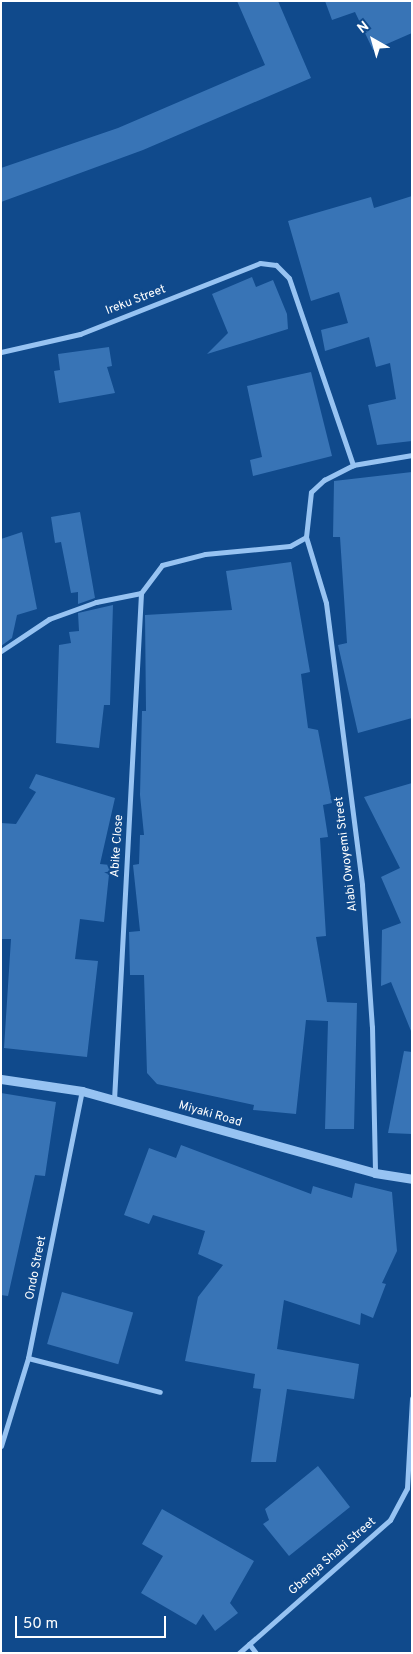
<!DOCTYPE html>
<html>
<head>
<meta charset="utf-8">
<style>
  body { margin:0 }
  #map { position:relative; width:413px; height:1654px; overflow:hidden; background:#104a8c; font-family:Overpass,sans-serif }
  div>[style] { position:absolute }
  .building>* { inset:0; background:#3874b6; transform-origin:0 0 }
  .minor>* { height:5px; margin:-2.5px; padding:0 2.5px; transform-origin:2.5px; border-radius:2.5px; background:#97c3f2 }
  .tertiary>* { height:9px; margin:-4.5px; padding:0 4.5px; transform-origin:4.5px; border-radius:4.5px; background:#97c3f2 }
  span { translate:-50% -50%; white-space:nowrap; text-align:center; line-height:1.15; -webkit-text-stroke:4px #104a8c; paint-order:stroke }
  .street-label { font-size:12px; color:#fff }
  .frame { position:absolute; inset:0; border:2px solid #fff; pointer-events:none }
  .north { position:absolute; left:348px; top:15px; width:50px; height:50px; -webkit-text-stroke:4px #104a8c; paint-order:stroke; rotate:322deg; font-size:14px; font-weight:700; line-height:20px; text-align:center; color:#fff }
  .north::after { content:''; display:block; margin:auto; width:18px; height:22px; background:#fff; clip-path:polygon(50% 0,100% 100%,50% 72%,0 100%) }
  .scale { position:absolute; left:15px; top:1616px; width:151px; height:22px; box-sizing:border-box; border:2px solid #fff; border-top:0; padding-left:6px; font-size:15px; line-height:18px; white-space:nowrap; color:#fff; -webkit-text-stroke:4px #104a8c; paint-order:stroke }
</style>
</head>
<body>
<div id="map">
  <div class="building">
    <div style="clip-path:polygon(237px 1px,278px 1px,311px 78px,143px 150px,1px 202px,1px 168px,118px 128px,265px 65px)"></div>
    <div style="clip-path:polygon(325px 1px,412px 1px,412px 33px,373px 50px,355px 12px,332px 20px)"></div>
    <div style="clip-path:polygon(412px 196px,412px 441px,377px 445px,368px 405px,396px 399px,390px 363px,376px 367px,369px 337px,325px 351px,321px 330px,348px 323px,339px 292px,311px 301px,288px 221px,371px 197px,374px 208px)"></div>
    <div style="clip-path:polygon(252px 277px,256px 287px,273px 280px,287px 314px,288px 329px,207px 354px,228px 333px,212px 294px)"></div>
    <div style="clip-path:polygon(109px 347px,112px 366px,107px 367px,115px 393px,59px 403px,54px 371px,60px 370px,58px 354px)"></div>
    <div style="clip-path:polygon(311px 372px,332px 456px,253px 476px,250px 460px,262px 457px,247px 386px)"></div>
    <div style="clip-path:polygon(412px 472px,412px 718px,358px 733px,338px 645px,347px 643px,340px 537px,333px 537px,334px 481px)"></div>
    <div style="clip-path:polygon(80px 512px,95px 598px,78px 604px,78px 592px,71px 593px,61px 542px,55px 543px,51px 517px)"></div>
    <div style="clip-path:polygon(22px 532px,37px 609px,17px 615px,12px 638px,1px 646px,1px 539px)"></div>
    <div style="clip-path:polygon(291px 562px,310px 672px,301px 674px,308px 728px,318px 730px,332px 803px,323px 805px,328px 837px,320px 838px,326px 936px,316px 937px,327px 1002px,357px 1003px,354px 1129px,325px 1129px,328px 1021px,306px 1020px,296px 1114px,253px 1110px,254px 1105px,157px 1084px,147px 1073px,144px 975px,130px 975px,129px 932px,140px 931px,133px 865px,139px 864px,140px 835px,144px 835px,140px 795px,142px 711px,146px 711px,145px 615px,232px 610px,226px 571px)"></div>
    <div style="clip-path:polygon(113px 605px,110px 705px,104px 705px,99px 748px,56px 743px,59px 645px,71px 643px,69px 632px,79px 631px,78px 613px)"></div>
    <div style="clip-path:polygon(36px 774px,115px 798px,100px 864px,110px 865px,104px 922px,80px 919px,75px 959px,98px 961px,87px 1057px,4px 1048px,11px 939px,1px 939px,1px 823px,16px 824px,36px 792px,29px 788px)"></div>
    <div style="clip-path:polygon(412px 783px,412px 1031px,411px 1031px,391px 982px,381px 986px,382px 930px,401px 923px,381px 877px,400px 868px,364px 797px)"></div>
    <div style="clip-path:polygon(404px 1051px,412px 1052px,412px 1134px,388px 1133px)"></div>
    <div style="clip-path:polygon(1px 1093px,56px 1102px,45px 1176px,35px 1175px,8px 1296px,1px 1295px)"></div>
    <div style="clip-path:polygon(181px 1145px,311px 1194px,313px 1186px,352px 1198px,355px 1183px,392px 1192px,397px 1251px,382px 1283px,386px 1284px,373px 1318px,361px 1313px,360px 1325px,284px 1300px,277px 1349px,359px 1364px,354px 1399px,287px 1389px,276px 1462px,251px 1462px,261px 1389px,253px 1388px,255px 1374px,185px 1361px,198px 1297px,223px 1265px,198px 1254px,205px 1231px,153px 1215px,149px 1224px,124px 1215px,149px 1148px,176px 1158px)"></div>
    <div style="left:62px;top:1292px;width:74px;height:54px;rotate:16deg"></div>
    <div style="clip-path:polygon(318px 1466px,350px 1507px,289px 1556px,263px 1524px,269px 1520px,265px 1509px)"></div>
    <div style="clip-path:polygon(162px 1509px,254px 1561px,230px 1603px,238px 1613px,215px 1631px,203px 1614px,196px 1625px,141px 1593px,163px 1556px,142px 1544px)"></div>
  </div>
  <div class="minor">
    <div style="left:1px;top:352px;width:81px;rotate:-12.8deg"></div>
    <div style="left:80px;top:334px;width:193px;rotate:-21.5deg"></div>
    <div style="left:260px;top:263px;width:16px;rotate:7deg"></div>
    <div style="left:276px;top:265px;width:18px;rotate:45deg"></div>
    <div style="left:289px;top:278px;width:198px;rotate:71.1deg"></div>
    <div style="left:306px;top:537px;width:69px;rotate:73.1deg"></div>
    <div style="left:326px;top:603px;width:284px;rotate:82.7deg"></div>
    <div style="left:362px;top:885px;width:142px;rotate:86deg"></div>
    <div style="left:372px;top:1027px;width:146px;rotate:88.8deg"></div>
    <div style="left:1px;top:651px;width:58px;rotate:-33.7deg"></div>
    <div style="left:49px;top:619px;width:50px;rotate:-19.9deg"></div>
    <div style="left:96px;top:602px;width:46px;rotate:-11.3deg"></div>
    <div style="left:141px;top:593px;width:35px;rotate:-53deg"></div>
    <div style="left:162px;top:565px;width:44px;rotate:-14.3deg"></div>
    <div style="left:205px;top:554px;width:85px;rotate:-5.4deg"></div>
    <div style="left:290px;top:546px;width:18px;rotate:-29deg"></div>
    <div style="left:306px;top:537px;width:45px;rotate:-83.7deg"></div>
    <div style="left:311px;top:492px;width:18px;rotate:-43deg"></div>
    <div style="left:324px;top:480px;width:33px;rotate:-27deg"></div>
    <div style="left:353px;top:465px;width:60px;rotate:-9.6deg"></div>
    <div style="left:114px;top:1100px;width:508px;rotate:-86.95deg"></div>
    <div style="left:28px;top:1358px;width:136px;rotate:14.4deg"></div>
    <div style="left:1px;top:1446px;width:92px;rotate:-72.9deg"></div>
    <div style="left:28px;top:1358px;width:272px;rotate:-78.6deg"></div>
    <div style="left:249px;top:1644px;width:11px;rotate:52deg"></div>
    <div style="left:239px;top:1653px;width:201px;rotate:-41.4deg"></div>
    <div style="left:390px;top:1520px;width:36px;rotate:-62deg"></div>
    <div style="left:407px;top:1488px;width:90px;rotate:-86.8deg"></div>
  </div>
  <div class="tertiary">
    <div style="left:1px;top:1079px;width:82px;rotate:8.4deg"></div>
    <div style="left:82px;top:1091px;width:304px;rotate:15.6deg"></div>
    <div style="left:375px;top:1173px;width:37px;rotate:9deg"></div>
  </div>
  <div class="street-label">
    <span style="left:136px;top:301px;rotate:-21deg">Ireku Street</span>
    <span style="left:118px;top:846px;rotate:-86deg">Abike Close</span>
    <span style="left:347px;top:854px;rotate:-97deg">Alabi Owoyemi Street</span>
    <span style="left:210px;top:1115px;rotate:16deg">Miyaki Road</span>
    <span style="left:37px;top:1268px;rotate:-79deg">Ondo Street</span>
    <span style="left:333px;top:1557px;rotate:-41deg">Gbenga Shabi Street</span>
  </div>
  <div class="frame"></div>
  <div class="north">N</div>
  <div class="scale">50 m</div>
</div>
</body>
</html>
